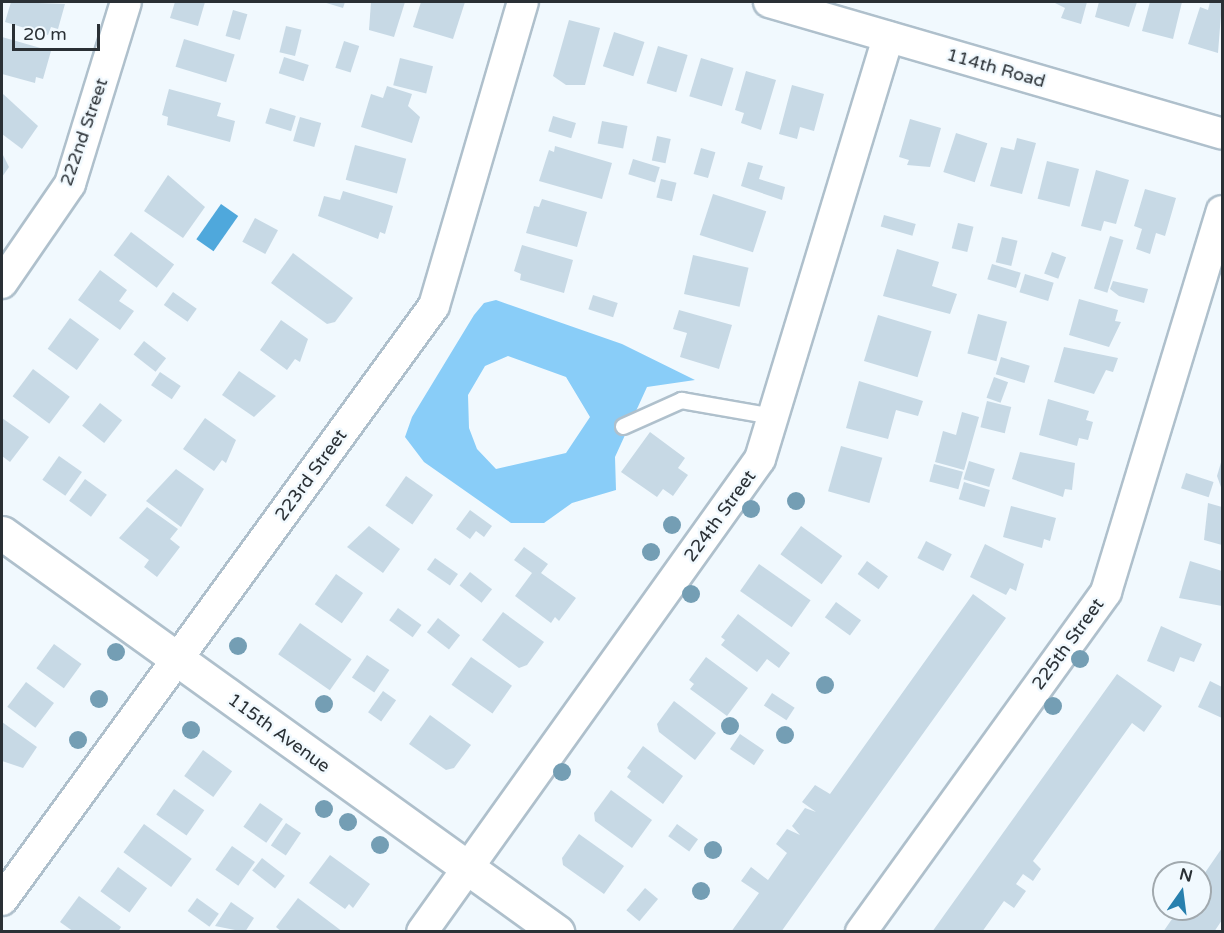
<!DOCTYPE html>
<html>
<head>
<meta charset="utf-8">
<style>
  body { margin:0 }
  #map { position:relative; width:1224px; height:933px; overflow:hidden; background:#f1f9fe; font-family:"Varela Round",sans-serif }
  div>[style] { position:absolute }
  .forest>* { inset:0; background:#89cdf8 }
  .water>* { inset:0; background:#4fa8dc; transform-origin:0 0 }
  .building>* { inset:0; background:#c7d9e5; transform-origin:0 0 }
  .roads { filter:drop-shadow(2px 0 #afc0cc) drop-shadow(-2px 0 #afc0cc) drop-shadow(0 2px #afc0cc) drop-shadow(0 -2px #afc0cc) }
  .lane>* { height:15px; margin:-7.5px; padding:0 7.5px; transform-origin:7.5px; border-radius:7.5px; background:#fff }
  .street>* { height:30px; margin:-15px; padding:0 15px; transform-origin:15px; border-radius:15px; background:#fff }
  .secondary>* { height:33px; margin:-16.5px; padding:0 16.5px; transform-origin:16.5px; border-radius:16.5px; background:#fff }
  .trees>* { width:18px; height:18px; margin:-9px; border-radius:50%; background:#749eb4 }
  span { translate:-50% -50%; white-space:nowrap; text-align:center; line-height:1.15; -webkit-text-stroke:5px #f1f9fe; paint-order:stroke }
  .street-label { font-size:18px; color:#2a3035 }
  .frame { position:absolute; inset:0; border:3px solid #2a3035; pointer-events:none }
  .north { position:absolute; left:1152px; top:861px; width:60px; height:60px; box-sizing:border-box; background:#f1f9fe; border:2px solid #a1a9ae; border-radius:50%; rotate:14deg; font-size:16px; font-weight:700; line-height:24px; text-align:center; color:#2a3035 }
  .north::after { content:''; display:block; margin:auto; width:21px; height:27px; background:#2880ae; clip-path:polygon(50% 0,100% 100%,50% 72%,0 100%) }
  .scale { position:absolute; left:12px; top:24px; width:88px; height:27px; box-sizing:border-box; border:3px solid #2a3035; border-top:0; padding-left:8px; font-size:18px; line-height:21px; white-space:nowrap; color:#2a3035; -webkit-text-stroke:4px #f1f9fe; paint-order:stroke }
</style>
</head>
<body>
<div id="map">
  <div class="forest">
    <div style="clip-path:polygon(evenodd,496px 300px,622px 344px,695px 380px,647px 387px,615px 457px,616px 490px,572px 503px,544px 523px,511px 523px,424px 462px,405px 437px,412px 417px,474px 315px,484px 303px,496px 300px,508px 356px,566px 377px,590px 417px,566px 453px,496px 469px,477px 449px,469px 428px,468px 395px,485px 366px,508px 356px)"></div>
  </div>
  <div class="water">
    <div style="left:221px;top:204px;width:21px;height:43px;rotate:35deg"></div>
  </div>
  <div class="building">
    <div style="clip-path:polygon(11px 2px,65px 4px,58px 29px,51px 27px,48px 35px,5px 22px)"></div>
    <div style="clip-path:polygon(175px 2px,205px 2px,198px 26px,170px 18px)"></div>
    <div style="clip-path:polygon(323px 2px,345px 2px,343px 8px)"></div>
    <div style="clip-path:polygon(371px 2px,405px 2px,394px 37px,369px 30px)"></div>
    <div style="clip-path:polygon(421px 2px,465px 2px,453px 39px,413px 27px)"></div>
    <div style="clip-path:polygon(1053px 2px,1087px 2px,1081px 24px,1061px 18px,1065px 8px)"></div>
    <div style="clip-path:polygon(1099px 2px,1137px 2px,1129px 27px,1095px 17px)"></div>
    <div style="clip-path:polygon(1150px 2px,1182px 2px,1173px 39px,1142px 31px)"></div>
    <div style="clip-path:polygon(1210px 2px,1222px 2px,1218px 53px,1188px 44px,1200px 7px,1208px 10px)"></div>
    <div style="left:233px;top:10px;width:15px;height:27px;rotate:16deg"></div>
    <div style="clip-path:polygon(569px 20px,600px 28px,585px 85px,566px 85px,553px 76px)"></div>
    <div style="left:286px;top:26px;width:16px;height:27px;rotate:14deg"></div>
    <div style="left:614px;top:32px;width:32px;height:36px;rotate:18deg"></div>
    <div style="clip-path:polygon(2px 37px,51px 51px,43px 79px,36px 77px,35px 83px,2px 74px)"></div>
    <div style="left:184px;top:39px;width:53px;height:29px;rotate:17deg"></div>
    <div style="left:344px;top:41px;width:16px;height:28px;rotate:18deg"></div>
    <div style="left:658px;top:46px;width:31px;height:39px;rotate:17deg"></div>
    <div style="left:284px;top:57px;width:26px;height:17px;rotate:18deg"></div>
    <div style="left:400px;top:58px;width:34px;height:28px;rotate:14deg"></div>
    <div style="left:701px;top:58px;width:34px;height:40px;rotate:17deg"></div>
    <div style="clip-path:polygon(746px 71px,776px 80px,761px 130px,741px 123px,744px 113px,735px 110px)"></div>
    <div style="clip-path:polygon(792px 85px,824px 94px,814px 131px,800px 127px,797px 139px,779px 134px)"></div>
    <div style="clip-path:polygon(387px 86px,412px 94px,408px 106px,420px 117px,412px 143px,361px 127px,371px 94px,383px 98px)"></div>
    <div style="clip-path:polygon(169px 89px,221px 103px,217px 116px,235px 121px,230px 142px,167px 125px,168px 117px,162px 115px)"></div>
    <div style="clip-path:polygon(2px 93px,38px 126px,22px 149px,2px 134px)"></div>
    <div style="left:270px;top:108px;width:27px;height:16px;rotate:17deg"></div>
    <div style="left:553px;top:116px;width:24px;height:16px;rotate:17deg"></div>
    <div style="left:300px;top:117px;width:22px;height:25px;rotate:16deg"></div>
    <div style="clip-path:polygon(910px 119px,941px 128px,930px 167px,907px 165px,909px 160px,899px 157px)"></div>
    <div style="left:602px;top:121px;width:26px;height:23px;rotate:11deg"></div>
    <div style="left:956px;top:133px;width:33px;height:41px;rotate:18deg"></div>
    <div style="left:657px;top:136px;width:14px;height:25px;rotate:12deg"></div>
    <div style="clip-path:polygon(1017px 138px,1036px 143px,1022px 194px,990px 186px,1001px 147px,1014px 150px)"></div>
    <div style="left:355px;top:145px;width:53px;height:36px;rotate:15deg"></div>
    <div style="clip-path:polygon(555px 146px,612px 163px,602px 199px,539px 181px,549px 150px,554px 152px)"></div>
    <div style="left:701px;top:148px;width:15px;height:27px;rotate:16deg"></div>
    <div style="clip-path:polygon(2px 153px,9px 167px,2px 177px)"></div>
    <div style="left:633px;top:159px;width:28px;height:16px;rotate:17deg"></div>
    <div style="left:1047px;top:161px;width:33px;height:39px;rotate:14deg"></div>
    <div style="clip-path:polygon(748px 162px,763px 166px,759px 179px,785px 187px,782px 200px,741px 186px)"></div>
    <div style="clip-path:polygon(1096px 170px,1129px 180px,1116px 224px,1104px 221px,1101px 231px,1081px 226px)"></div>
    <div style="clip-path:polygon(168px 175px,205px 207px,183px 238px,144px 211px)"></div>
    <div style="left:661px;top:179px;width:16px;height:19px;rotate:14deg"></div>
    <div style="clip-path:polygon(1145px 189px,1176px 198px,1165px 236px,1156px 233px,1150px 254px,1136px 249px,1142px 229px,1134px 226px)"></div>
    <div style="clip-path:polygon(343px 191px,393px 206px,385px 234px,380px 232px,378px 239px,318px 216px,324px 196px,340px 200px)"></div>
    <div style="left:713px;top:194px;width:56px;height:43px;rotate:18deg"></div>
    <div style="clip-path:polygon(542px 199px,587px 212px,577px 247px,526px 233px,534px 206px,539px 207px)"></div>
    <div style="left:884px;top:215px;width:33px;height:12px;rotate:16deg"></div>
    <div style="left:255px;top:218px;width:26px;height:27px;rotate:28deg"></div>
    <div style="left:958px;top:223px;width:16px;height:26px;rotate:14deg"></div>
    <div style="left:131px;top:232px;width:54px;height:29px;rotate:37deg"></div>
    <div style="left:1110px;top:236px;width:14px;height:55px;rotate:17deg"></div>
    <div style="left:1002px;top:237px;width:16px;height:26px;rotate:14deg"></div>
    <div style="clip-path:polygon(522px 245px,573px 260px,564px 293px,520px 280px,521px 274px,514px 271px)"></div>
    <div style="clip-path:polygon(897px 249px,939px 262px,932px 286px,957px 294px,950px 314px,883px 296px)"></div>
    <div style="left:1052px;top:252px;width:15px;height:23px;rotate:20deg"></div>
    <div style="clip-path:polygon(293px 253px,353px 298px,335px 322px,327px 324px,271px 283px)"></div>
    <div style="left:693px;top:255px;width:57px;height:40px;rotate:13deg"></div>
    <div style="left:992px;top:264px;width:30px;height:16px;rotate:17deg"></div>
    <div style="clip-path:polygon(100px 270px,127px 290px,119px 301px,134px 311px,120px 330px,78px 300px)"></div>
    <div style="left:1025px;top:274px;width:30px;height:19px;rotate:17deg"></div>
    <div style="clip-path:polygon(1113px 281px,1148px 289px,1144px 303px,1119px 296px,1110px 289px)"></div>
    <div style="left:173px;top:292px;width:29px;height:16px;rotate:35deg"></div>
    <div style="left:593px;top:295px;width:26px;height:15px;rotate:18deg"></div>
    <div style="clip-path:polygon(1079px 299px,1118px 310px,1115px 321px,1121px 322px,1109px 347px,1069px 335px)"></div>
    <div style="clip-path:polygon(679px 310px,732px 325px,719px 369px,680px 357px,687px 333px,673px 329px)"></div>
    <div style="left:978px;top:314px;width:30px;height:41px;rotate:15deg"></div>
    <div style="left:878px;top:315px;width:56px;height:48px;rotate:17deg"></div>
    <div style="left:70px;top:318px;width:36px;height:38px;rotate:36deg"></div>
    <div style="clip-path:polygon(281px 320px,308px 339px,300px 362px,295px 359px,287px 370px,260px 350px)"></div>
    <div style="left:144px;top:341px;width:28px;height:17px;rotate:38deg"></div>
    <div style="clip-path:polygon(1064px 347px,1118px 358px,1113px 372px,1106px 370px,1094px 394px,1054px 382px)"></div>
    <div style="left:1001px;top:357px;width:30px;height:18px;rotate:17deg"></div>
    <div style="left:33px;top:369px;width:46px;height:34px;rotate:37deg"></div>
    <div style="clip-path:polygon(239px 371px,276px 396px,254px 417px,222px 395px)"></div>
    <div style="left:160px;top:372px;width:25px;height:16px;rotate:34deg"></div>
    <div style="left:994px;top:377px;width:15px;height:22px;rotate:20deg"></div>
    <div style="clip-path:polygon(859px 381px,923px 401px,918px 416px,896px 410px,888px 439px,846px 428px)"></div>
    <div style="clip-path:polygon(1048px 399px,1089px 411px,1086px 420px,1093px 422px,1088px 440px,1079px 438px,1077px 446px,1039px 435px)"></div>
    <div style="left:987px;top:401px;width:25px;height:27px;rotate:14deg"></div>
    <div style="left:100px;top:403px;width:28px;height:29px;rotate:38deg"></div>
    <div style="clip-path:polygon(962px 412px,979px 417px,964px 470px,935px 462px,943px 431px,956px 435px)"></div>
    <div style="clip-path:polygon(2px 418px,29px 437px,10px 462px,2px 456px)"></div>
    <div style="clip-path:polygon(205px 418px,236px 440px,226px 463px,222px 460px,214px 471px,183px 449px)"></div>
    <div style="clip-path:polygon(650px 432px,685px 458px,678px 468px,688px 475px,673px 496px,663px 489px,657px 497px,621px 472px)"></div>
    <div style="left:841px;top:446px;width:43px;height:47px;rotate:16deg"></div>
    <div style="clip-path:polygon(1020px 452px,1075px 463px,1072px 490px,1065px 489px,1063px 497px,1012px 479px)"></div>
    <div style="left:59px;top:456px;width:28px;height:29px;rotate:35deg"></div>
    <div style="clip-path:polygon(1222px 459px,1222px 490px,1217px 476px)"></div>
    <div style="left:969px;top:461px;width:27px;height:19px;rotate:17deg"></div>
    <div style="left:934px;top:464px;width:30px;height:18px;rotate:15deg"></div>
    <div style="clip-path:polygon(176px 469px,204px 489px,181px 527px,146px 501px)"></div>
    <div style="left:1186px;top:473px;width:29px;height:16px;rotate:18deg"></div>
    <div style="left:406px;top:476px;width:33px;height:36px;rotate:35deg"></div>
    <div style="left:85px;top:479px;width:27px;height:27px;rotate:36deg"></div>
    <div style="left:964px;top:482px;width:27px;height:18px;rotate:17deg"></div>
    <div style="clip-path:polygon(1208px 503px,1222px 507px,1222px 545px,1204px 540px)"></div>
    <div style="clip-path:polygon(1011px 506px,1056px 518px,1050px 541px,1044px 539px,1042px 548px,1003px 537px)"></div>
    <div style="clip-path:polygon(147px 507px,178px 529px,170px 539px,180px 547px,157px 577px,144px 567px,149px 560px,119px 538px)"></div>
    <div style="clip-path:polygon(470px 510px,492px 526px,484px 537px,476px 531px,470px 539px,456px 529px)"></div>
    <div style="clip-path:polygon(369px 526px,400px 549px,383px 573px,347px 547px)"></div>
    <div style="left:801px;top:526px;width:51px;height:35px;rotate:36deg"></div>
    <div style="left:926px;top:541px;width:29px;height:19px;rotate:27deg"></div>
    <div style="clip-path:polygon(985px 544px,1024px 564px,1016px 591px,1010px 588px,1006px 595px,970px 577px)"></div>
    <div style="clip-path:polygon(524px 547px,548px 564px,541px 573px,576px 598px,559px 621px,555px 617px,551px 623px,515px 596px,532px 573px,514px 560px)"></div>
    <div style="left:435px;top:558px;width:28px;height:14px;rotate:35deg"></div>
    <div style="left:867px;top:561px;width:26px;height:16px;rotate:36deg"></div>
    <div style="clip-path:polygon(1190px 561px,1222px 571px,1222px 606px,1179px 598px)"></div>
    <div style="left:759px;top:564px;width:63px;height:33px;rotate:35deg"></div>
    <div style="left:470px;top:572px;width:28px;height:17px;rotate:38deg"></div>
    <div style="left:336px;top:574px;width:33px;height:37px;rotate:35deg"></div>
    <div style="clip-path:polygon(973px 594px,1006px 618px,820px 877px,781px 932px,731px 932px,759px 893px,741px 881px,751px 867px,768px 880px,787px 853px,776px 844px,787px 829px,800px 835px,792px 826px,805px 808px,816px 812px,802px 802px,815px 785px,830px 794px)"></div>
    <div style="left:836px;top:602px;width:31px;height:19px;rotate:36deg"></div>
    <div style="left:398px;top:608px;width:29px;height:15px;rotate:36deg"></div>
    <div style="clip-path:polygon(503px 612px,544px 642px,527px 665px,519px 668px,482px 640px)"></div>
    <div style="clip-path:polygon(738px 614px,790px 653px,779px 668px,767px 659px,757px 672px,721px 645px,725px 640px,721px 637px)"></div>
    <div style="left:438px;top:618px;width:28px;height:18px;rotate:38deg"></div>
    <div style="left:300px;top:623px;width:63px;height:38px;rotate:35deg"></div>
    <div style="clip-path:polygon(1161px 626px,1202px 644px,1194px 662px,1180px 657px,1174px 672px,1147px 661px)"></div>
    <div style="left:54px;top:644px;width:34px;height:30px;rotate:36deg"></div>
    <div style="left:367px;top:655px;width:27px;height:27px;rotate:34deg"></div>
    <div style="left:471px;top:657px;width:50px;height:34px;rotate:35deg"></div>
    <div style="clip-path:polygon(706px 657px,748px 688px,727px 716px,690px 689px,694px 684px,689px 680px)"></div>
    <div style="clip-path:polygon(1117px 674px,1162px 706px,1144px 732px,1132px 723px,1033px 861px,1041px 869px,1033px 881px,1023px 874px,1016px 884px,1026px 891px,1014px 908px,1004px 901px,982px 932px,932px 932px)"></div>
    <div style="clip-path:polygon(1210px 681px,1222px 687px,1222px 718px,1198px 707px)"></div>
    <div style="left:26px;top:682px;width:35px;height:31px;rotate:37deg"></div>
    <div style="left:383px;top:691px;width:16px;height:26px;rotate:35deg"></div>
    <div style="left:772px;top:693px;width:27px;height:15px;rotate:33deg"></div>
    <div style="clip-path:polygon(674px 701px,716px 733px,695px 760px,659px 732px,657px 724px)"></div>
    <div style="clip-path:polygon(430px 715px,471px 745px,454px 768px,446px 770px,409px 744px)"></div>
    <div style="clip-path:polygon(2px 722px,37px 747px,23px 768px,2px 761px)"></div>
    <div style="left:740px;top:734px;width:29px;height:18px;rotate:34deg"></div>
    <div style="clip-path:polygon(643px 746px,683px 776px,663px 804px,627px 777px,631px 771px,627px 768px)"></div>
    <div style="left:203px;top:750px;width:36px;height:32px;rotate:36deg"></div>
    <div style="left:174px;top:789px;width:37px;height:31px;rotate:35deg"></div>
    <div style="clip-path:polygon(611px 790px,652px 820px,632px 848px,595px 821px,594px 813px)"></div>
    <div style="left:260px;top:803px;width:28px;height:29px;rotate:35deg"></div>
    <div style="left:286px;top:823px;width:18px;height:27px;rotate:34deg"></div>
    <div style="left:144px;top:824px;width:59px;height:35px;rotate:36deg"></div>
    <div style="left:677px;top:824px;width:26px;height:15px;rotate:36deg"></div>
    <div style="clip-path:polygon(579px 834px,624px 866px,604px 894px,563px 865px,562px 858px)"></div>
    <div style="left:232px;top:846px;width:28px;height:29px;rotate:35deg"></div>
    <div style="clip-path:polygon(1222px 848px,1222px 920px,1214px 932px,1163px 932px,1179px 909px,1200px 909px,1200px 880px)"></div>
    <div style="clip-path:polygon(330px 855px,370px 884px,353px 908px,349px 904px,345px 909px,309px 883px)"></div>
    <div style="left:262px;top:858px;width:29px;height:16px;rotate:38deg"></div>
    <div style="left:118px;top:867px;width:36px;height:30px;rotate:36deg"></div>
    <div style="left:645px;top:888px;width:17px;height:29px;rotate:40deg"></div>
    <div style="clip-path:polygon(79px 896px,121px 927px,118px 932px,74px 932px,60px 922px)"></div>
    <div style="left:197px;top:898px;width:27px;height:16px;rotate:36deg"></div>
    <div style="clip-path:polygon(298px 898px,343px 932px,282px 932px,276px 927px)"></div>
    <div style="clip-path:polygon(231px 902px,254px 918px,245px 932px,215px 926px)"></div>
  </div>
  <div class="roads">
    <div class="lane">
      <div style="left:623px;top:426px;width:64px;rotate:-24.1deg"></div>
      <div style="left:681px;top:400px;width:93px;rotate:9.9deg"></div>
    </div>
    <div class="street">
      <div style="left:769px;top:2px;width:472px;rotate:16.2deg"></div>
      <div style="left:2px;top:283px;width:120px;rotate:-55.5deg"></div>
      <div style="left:70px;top:184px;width:190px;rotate:-72.9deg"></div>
      <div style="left:2px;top:900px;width:734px;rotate:-53.97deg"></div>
      <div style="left:434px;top:306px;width:317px;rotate:-73.7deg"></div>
      <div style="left:422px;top:932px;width:581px;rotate:-54.45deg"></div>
      <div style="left:760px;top:459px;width:441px;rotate:-73.1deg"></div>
      <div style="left:861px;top:932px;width:419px;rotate:-54.2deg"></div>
      <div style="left:1106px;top:592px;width:398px;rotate:-73.1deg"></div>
    </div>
    <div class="secondary">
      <div style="left:2px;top:533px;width:684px;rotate:35.71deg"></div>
    </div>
  </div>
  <div class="trees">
    <div style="left:796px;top:501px"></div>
    <div style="left:751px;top:509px"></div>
    <div style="left:672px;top:525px"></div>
    <div style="left:651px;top:552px"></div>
    <div style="left:691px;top:594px"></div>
    <div style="left:238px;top:646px"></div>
    <div style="left:116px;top:652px"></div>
    <div style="left:1080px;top:659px"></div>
    <div style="left:825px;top:685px"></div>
    <div style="left:99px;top:699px"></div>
    <div style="left:324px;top:704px"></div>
    <div style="left:1053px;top:706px"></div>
    <div style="left:730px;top:726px"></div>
    <div style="left:191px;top:730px"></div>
    <div style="left:785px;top:735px"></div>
    <div style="left:78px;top:740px"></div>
    <div style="left:562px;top:772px"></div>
    <div style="left:324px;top:809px"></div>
    <div style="left:348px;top:822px"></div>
    <div style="left:380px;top:845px"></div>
    <div style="left:713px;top:850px"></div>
    <div style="left:701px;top:891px"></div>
  </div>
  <div class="street-label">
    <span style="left:996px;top:68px;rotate:16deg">114th Road</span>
    <span style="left:84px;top:132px;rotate:-71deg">222nd Street</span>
    <span style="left:311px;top:475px;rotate:-54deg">223rd Street</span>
    <span style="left:720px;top:516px;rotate:-54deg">224th Street</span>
    <span style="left:1068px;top:644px;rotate:-54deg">225th Street</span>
    <span style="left:279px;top:733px;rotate:36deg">115th Avenue</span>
  </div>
  <div class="frame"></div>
  <div class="north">N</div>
  <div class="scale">20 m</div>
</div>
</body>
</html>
